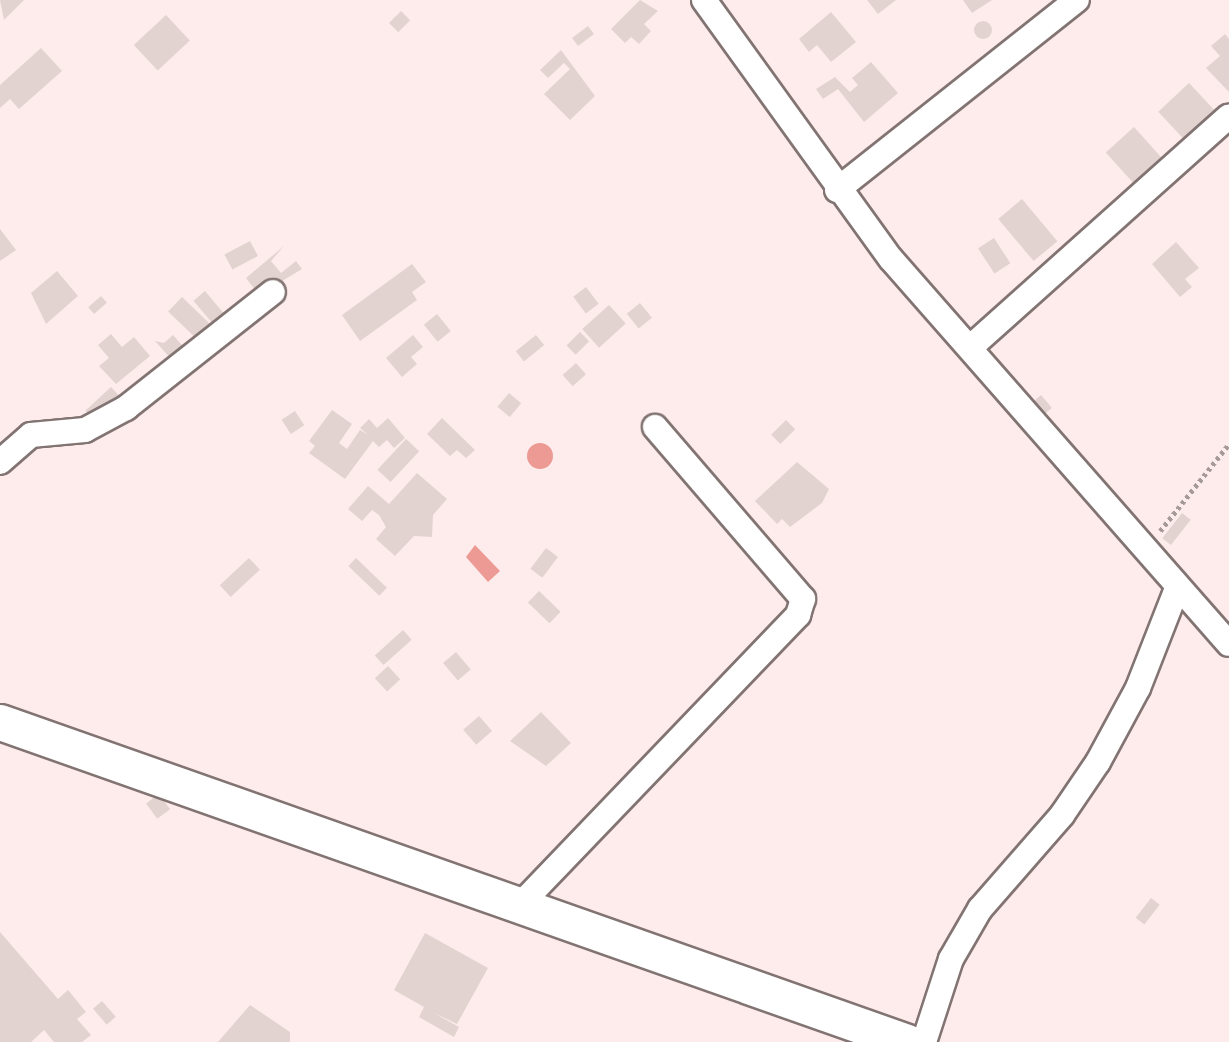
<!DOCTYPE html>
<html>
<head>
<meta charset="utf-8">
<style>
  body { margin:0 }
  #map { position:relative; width:1229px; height:1042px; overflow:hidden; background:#fdeceb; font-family:Signika,sans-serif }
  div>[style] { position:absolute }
  .water>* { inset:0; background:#ec9a93 }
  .round { border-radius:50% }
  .building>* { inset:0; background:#e2d3d1; transform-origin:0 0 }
  .path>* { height:4.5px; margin-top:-2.25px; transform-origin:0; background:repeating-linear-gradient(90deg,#a69a99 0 3.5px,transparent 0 7px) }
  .roads { filter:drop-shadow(2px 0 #827472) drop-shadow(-2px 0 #827472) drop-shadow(0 2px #827472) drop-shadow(0 -2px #827472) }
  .street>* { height:24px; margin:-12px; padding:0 12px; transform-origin:12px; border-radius:12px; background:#fff }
  .secondary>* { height:35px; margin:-17.5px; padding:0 17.5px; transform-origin:17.5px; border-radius:17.5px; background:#fff }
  span { translate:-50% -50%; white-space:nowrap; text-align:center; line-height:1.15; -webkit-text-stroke:5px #fdeceb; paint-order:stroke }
</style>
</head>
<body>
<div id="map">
  <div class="water">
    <div class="round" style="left:527px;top:443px;width:26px;height:26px"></div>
    <div style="clip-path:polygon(475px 545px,500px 571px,488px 582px,466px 557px)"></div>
  </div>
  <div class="building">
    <div style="clip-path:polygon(0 0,24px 0,4px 20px)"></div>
    <div style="clip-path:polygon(640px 0,658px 11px,644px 24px,651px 31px,639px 44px,631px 37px,625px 43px,611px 29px)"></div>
    <div style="clip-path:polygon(867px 0,896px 0,878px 14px)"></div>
    <div style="clip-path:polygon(963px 0,992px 0,972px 13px)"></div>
    <div style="left:401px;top:11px;width:13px;height:17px;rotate:45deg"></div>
    <div style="clip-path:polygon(831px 12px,856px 42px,831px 62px,817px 45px,809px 52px,799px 39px)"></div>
    <div style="left:166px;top:15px;width:35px;height:44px;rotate:47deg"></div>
    <div class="round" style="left:974px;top:21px;width:18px;height:18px"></div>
    <div style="left:588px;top:26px;width:10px;height:20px;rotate:53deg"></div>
    <div style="clip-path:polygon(1225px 34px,1229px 39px,1229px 92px,1206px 68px,1220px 56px,1211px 46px)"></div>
    <div style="clip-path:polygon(41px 48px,62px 71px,19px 109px,10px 99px,0 108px,0 85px)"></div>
    <div style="clip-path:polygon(561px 50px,595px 96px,570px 120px,544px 94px,570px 69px,564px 63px,548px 78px,540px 70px)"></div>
    <div style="clip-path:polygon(871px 62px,898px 93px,864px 122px,838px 89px,823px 99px,816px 89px,835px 77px,850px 92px,858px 85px,852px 78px)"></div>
    <div style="left:1189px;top:83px;width:48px;height:42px;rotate:47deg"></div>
    <div style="left:1134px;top:127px;width:47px;height:38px;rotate:48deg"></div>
    <div style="left:1022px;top:199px;width:55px;height:31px;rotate:50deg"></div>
    <div style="clip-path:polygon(0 229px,16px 250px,0 261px)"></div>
    <div style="left:994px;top:238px;width:30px;height:19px;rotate:57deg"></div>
    <div style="left:250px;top:241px;width:17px;height:29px;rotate:62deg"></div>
    <div style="clip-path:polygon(1176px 242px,1199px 268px,1185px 279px,1192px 287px,1180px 297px,1152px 264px)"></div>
    <div style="clip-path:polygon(284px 246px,271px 261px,281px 273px,296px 261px,302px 269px,259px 295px,246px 278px)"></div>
    <div style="clip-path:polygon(412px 264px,426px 282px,412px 292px,417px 300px,360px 341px,342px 315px)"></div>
    <div style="clip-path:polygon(57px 271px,78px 296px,46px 324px,31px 293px)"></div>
    <div style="left:586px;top:287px;width:21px;height:16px;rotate:53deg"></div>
    <div style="left:205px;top:291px;width:34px;height:15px;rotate:50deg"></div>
    <div style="left:101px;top:296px;width:9px;height:17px;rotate:49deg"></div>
    <div style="left:182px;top:297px;width:43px;height:20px;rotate:44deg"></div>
    <div style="left:640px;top:303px;width:19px;height:17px;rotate:51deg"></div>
    <div style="left:609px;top:305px;width:25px;height:36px;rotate:48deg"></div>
    <div style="left:437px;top:314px;width:22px;height:17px;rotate:51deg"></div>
    <div style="left:580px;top:332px;width:13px;height:19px;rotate:45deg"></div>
    <div style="clip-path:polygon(111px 334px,122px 347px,134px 337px,150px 356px,116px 384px,99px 366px,109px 358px,98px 345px)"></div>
    <div style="clip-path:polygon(173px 335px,189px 353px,173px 361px,155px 341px,164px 343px)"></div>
    <div style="clip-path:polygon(413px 335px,423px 347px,411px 357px,417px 364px,402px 377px,386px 358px)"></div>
    <div style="left:536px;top:335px;width:13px;height:26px;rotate:51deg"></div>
    <div style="left:576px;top:363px;width:15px;height:18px;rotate:48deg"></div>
    <div style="left:111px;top:387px;width:18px;height:35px;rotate:47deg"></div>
    <div style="left:509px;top:393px;width:16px;height:18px;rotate:40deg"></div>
    <div style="left:1041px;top:395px;width:17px;height:15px;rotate:50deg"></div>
    <div style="clip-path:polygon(332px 410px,352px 424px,339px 443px,347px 449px,360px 430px,368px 435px,360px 428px,369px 419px,377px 428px,388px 418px,405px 438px,394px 448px,387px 440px,379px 447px,373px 441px,345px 479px,309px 453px,315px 446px,309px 441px)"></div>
    <div style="left:295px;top:411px;width:17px;height:16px;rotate:57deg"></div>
    <div style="clip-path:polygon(442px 418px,475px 450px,466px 458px,457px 450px,450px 456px,427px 434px)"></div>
    <div style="left:786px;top:420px;width:13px;height:21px;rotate:45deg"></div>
    <div style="left:406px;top:439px;width:18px;height:42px;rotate:43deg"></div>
    <div style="clip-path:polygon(797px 462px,829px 489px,822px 503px,790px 527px,782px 519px,777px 524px,755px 501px)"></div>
    <div style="clip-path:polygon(417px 473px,447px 499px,433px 515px,432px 537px,414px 536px,395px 556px,376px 539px,386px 527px,379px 515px,372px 510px,362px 521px,348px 509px,368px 486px,389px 504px)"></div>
    <div style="left:1182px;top:513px;width:11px;height:32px;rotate:38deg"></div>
    <div style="left:546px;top:548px;width:15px;height:26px;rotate:37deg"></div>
    <div style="left:249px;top:558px;width:16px;height:40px;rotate:47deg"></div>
    <div style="left:356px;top:558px;width:43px;height:11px;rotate:44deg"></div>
    <div style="left:539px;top:591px;width:30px;height:16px;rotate:44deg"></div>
    <div style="left:403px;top:630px;width:13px;height:38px;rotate:48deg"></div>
    <div style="left:456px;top:652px;width:23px;height:17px;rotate:50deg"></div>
    <div style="left:388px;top:666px;width:18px;height:18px;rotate:47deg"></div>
    <div style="clip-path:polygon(541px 712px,571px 743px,546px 766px,510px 741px)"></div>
    <div style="left:479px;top:716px;width:20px;height:21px;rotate:49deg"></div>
    <div style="left:159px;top:794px;width:19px;height:16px;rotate:54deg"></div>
    <div style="left:1151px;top:898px;width:11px;height:25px;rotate:38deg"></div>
    <div style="clip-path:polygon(0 932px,58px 999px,68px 990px,86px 1012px,77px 1019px,91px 1035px,82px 1042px,54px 1042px,44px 1030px,31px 1042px,0 1042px)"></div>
    <div style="clip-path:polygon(425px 933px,488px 968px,457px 1024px,434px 1013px,459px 1027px,454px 1037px,419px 1017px,424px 1007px,394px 990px)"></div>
    <div style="left:102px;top:1001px;width:21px;height:12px;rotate:49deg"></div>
    <div style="clip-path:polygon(250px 1005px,290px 1032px,290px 1042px,218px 1042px)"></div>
  </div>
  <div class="path">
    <div style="left:1160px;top:531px;width:111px;rotate:-51.6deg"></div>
  </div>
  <div class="roads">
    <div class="street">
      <div style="left:704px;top:0;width:319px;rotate:54.2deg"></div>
      <div style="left:891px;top:259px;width:512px;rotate:48.72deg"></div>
      <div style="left:837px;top:190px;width:306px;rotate:-38.4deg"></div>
      <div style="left:973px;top:345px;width:343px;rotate:-41.8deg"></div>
      <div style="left:0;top:462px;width:41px;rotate:-41.1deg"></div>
      <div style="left:31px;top:435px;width:54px;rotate:-5.3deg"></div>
      <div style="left:85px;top:430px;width:47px;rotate:-28.2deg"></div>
      <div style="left:126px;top:408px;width:187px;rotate:-38.3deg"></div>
      <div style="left:518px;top:907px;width:405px;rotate:-46.2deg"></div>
      <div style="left:798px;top:615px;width:17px;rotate:-73deg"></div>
      <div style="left:803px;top:599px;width:227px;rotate:-130.7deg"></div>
      <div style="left:924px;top:1042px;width:87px;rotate:-72deg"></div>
      <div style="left:951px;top:959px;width:58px;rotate:-59.9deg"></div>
      <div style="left:980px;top:909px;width:125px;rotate:-48.9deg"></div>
      <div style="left:1062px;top:815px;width:64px;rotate:-55.8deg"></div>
      <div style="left:1098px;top:762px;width:84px;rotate:-61.6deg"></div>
      <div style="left:1138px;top:688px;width:104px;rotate:-68.6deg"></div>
    </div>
    <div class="secondary">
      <div style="left:0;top:722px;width:962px;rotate:19.43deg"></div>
    </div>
  </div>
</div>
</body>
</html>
